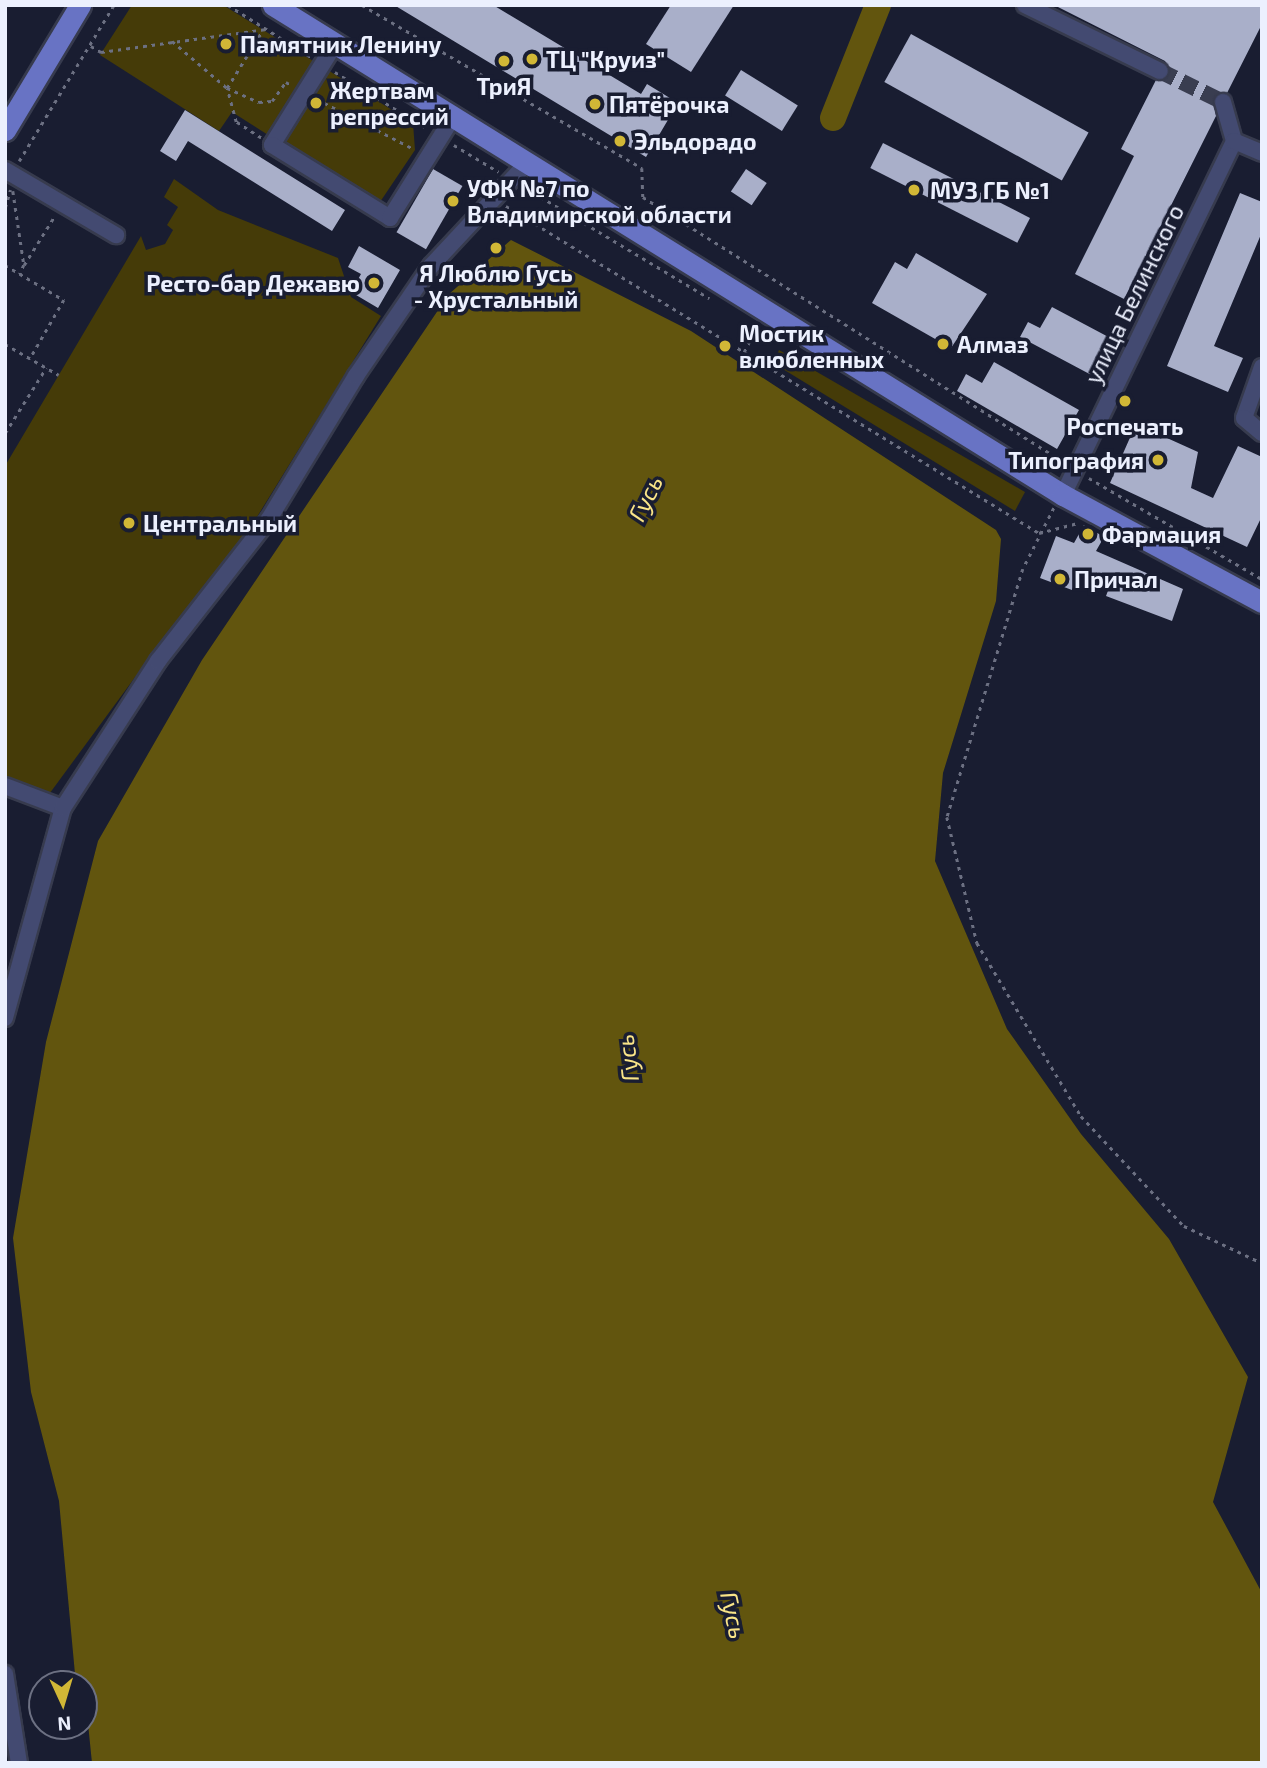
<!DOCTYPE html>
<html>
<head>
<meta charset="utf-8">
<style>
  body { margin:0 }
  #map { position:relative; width:1267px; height:1768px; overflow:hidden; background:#191d31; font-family:"Exo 2",sans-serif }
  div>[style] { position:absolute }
  .green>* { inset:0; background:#453b08 }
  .water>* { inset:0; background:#62550e }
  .river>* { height:26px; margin:-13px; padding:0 13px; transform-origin:13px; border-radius:13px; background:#62550e }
  .building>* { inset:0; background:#a9afc9; transform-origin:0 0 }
  .minor-tunnel>* { height:16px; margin-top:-8px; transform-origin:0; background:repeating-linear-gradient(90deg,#393d50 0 16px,transparent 0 24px) }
  .path>* { height:2.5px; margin-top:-1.25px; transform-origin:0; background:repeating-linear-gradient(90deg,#6c7082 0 3.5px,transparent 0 8.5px) }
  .roads { filter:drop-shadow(2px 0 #373b4e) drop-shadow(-2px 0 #373b4e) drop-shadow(0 2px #373b4e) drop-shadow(0 -2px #373b4e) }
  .minor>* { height:16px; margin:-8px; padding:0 8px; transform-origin:8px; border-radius:8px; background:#434a71 }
  .major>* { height:21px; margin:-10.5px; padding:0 10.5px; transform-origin:10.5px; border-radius:10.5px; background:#6873c4 }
  .dots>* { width:19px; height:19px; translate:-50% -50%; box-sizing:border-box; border:4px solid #191d31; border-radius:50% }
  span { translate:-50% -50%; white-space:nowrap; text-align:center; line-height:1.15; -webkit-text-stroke:7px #191d31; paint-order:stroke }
  .poi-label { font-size:23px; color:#ecf0fe; font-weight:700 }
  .left { translate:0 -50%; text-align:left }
  .right { translate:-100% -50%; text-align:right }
  .street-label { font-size:23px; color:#ecf0fe }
  .water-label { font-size:24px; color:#fae588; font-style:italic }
  .frame { position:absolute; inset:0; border:7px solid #ecf0fe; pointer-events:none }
  .north { position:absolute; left:28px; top:1670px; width:70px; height:70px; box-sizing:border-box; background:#191d31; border:2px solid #6d7183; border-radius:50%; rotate:176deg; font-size:19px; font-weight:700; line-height:28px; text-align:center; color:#ecf0fe }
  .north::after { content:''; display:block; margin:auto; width:24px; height:32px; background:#d1b736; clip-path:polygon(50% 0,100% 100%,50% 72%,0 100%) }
</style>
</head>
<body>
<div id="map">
  <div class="green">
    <div style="clip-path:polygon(132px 5px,223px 5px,413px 123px,415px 150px,378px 205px,232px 112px,219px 131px,100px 55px)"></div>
    <div style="clip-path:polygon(174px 179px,218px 210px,338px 258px,351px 297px,381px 316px,218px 580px,169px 631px,47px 797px,5px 779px,5px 466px,141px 236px,146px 250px,165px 244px,173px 230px,167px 225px,178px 207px,164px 197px)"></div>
    <div style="clip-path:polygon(779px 350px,1025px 492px,1015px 511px,773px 363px)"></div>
  </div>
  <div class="water">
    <div style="clip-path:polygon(511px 240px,691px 331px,996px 530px,1001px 539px,996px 601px,943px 773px,935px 861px,1007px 1029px,1081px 1134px,1169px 1239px,1248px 1377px,1213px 1502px,1262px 1593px,1262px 1763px,92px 1763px,84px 1684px,77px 1684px,75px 1674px,59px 1501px,31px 1392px,13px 1238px,46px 1042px,98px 841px,202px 660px,449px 294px)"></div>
  </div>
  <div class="river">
    <div style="left:833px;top:118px;width:122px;rotate:-68.3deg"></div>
  </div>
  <div class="building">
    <div style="clip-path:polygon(394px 5px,493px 5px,641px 94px,647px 84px,678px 103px,646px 157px)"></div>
    <div style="clip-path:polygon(671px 5px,734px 5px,691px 72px,646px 44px)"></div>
    <div style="clip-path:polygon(1054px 5px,1262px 5px,1262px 24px,1227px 93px,1213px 99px,1216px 116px,1124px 299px,1075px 274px,1134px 156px,1121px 149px,1156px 80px,1166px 79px,1170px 70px,1165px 61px)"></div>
    <div style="left:911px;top:34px;width:203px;height:55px;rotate:29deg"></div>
    <div style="left:741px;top:70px;width:67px;height:30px;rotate:32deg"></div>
    <div style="clip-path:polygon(185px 110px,345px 210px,332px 231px,188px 141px,176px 161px,160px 151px)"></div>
    <div style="left:883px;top:143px;width:165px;height:28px;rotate:27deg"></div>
    <div style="left:433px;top:169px;width:34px;height:73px;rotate:30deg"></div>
    <div style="left:746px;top:169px;width:25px;height:27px;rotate:34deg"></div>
    <div style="clip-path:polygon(1240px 193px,1262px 202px,1262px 232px,1214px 346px,1243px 358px,1228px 392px,1167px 366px)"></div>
    <div style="clip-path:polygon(359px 246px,400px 270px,378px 308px,351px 292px,361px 274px,348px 267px)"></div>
    <div style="clip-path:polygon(916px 253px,987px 294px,951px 348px,872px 303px,895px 262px,907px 269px)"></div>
    <div style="clip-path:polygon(1052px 307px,1116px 341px,1097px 378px,1020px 337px,1028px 322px,1040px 328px)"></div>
    <div style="clip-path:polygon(994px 362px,1079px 410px,1057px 449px,957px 391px,966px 374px,982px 383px)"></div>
    <div style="clip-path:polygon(1136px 424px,1198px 452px,1191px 488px,1213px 498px,1238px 446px,1262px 457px,1262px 516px,1247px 547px,1110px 483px)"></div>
    <div style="clip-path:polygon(1084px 525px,1104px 537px,1096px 551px,1183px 589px,1172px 621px,1106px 596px,1109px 588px,1077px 576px,1072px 590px,1040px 578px,1056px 536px,1074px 543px)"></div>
  </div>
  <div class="minor-tunnel">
    <div style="left:1160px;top:71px;width:70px;rotate:26.2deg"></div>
  </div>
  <div class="path">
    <div style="left:228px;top:5px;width:98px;rotate:32.1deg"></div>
    <div style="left:362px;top:5px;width:324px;rotate:30.2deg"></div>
    <div style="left:642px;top:168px;width:29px;rotate:88deg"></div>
    <div style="left:643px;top:197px;width:497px;rotate:32.2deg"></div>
    <div style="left:172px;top:41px;width:72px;rotate:40.5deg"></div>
    <div style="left:227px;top:88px;width:35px;rotate:24deg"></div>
    <div style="left:259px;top:102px;width:13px;rotate:-4deg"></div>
    <div style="left:272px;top:101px;width:24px;rotate:-54deg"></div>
    <div style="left:286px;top:82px;width:8px;rotate:30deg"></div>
    <div style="left:91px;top:46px;width:12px;rotate:31deg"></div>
    <div style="left:101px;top:52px;width:167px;rotate:-7.9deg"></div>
    <div style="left:335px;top:72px;width:109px;rotate:31.5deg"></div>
    <div style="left:317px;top:99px;width:109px;rotate:27.3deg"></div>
    <div style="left:261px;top:138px;width:30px;rotate:-147deg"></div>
    <div style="left:236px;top:122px;width:35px;rotate:-105deg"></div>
    <div style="left:227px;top:88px;width:68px;rotate:-58.2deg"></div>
    <div style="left:454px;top:145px;width:52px;rotate:31deg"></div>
    <div style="left:19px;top:161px;width:183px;rotate:-58.7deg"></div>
    <div style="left:526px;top:188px;width:214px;rotate:31deg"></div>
    <div style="left:13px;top:191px;width:75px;rotate:81.5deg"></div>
    <div style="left:24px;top:265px;width:10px;rotate:114deg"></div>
    <div style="left:506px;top:206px;width:625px;rotate:31.53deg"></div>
    <div style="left:1039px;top:533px;width:40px;rotate:-14.4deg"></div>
    <div style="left:5px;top:208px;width:19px;rotate:-74deg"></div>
    <div style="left:5px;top:265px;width:69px;rotate:30.7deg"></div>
    <div style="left:64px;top:300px;width:68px;rotate:120deg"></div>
    <div style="left:24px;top:265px;width:57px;rotate:-58deg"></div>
    <div style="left:5px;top:344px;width:62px;rotate:29.9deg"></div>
    <div style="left:744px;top:352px;width:28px;rotate:-63deg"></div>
    <div style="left:5px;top:433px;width:77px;rotate:-57.8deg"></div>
    <div style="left:1089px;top:478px;width:200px;rotate:30.3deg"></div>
    <div style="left:1054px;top:508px;width:68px;rotate:116.9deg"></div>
    <div style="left:1023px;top:569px;width:259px;rotate:107deg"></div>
    <div style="left:947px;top:817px;width:130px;rotate:76.6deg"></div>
    <div style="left:977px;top:943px;width:202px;rotate:59deg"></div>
    <div style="left:1081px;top:1116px;width:151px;rotate:46.9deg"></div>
    <div style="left:1184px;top:1226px;width:86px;rotate:25.4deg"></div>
  </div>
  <div class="roads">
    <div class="minor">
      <div style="left:1025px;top:5px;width:150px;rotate:26.1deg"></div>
      <div style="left:335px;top:44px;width:119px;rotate:122deg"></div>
      <div style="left:272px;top:145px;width:139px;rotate:31.7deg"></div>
      <div style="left:390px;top:218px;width:119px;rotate:-58deg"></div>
      <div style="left:1223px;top:102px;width:41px;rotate:74.2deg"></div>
      <div style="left:5px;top:170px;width:129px;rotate:30.4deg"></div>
      <div style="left:1262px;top:367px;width:54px;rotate:109.4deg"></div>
      <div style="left:1244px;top:418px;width:23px;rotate:40deg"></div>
      <div style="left:1063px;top:495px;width:393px;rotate:-64.2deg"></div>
      <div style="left:1234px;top:141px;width:30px;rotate:23deg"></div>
      <div style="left:5px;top:786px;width:62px;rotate:20.8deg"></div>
      <div style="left:5px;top:1018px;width:218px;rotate:-74.6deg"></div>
      <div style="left:63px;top:808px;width:175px;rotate:-57.1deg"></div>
      <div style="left:158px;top:661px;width:180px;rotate:-52deg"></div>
      <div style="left:269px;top:519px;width:167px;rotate:-58.7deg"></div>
      <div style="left:356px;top:376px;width:133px;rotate:-55.7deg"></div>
      <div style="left:431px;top:266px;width:141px;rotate:-47deg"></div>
      <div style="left:5px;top:1674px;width:90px;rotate:81.1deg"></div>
    </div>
    <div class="major">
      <div style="left:273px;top:5px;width:930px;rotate:31.81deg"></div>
      <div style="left:1063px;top:495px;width:226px;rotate:28.3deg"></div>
      <div style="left:5px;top:130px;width:146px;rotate:-59deg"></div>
    </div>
  </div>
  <div class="dots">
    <div style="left:226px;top:44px;background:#d1b736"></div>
    <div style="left:532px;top:59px;background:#d1b736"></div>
    <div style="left:504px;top:61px;background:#d1b736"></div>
    <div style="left:316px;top:103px;background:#d1b736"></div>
    <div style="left:595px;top:104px;background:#d1b736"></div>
    <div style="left:620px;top:141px;background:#d1b736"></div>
    <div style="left:914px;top:190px;background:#d1b736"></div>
    <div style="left:453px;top:201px;background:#d1b736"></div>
    <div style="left:496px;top:248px;background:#d1b736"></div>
    <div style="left:374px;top:283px;background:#d1b736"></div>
    <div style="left:943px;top:344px;background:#d1b736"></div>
    <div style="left:725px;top:346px;background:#d1b736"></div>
    <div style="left:1125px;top:401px;background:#d1b736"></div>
    <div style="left:1158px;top:460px;background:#d1b736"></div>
    <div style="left:129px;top:523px;background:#d1b736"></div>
    <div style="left:1088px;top:534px;background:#d1b736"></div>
    <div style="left:1060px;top:579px;background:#d1b736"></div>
  </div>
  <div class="poi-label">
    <span class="left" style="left:240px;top:44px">Памятник Ленину</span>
    <span class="left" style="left:546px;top:59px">ТЦ "Круиз"</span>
    <span style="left:504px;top:86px">ТриЯ</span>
    <span class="left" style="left:330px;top:103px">Жертвам<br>репрессий</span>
    <span class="left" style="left:609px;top:104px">Пятёрочка</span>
    <span class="left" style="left:634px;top:141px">Эльдорадо</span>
    <span class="left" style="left:467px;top:201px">УФК №7 по<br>Владимирской области</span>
    <span class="left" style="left:930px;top:190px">МУЗ ГБ №1</span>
    <span style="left:496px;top:286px">Я Люблю Гусь<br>- Хрустальный</span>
    <span class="right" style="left:360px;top:283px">Ресто-бар Дежавю</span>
    <span class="left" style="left:739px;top:346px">Мостик<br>влюбленных</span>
    <span class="left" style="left:957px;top:344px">Алмаз</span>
    <span style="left:1125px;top:426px">Роспечать</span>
    <span class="right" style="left:1144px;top:460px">Типография</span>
    <span class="left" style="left:143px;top:523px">Центральный</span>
    <span class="left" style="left:1102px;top:534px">Фармация</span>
    <span class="left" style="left:1074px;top:579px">Причал</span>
  </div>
  <div class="street-label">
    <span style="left:1134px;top:294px;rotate:-64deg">улица Белинского</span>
  </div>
  <div class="water-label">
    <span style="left:645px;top:498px;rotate:-64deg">Гусь</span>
    <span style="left:627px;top:1058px;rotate:-97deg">Гусь</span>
    <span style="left:734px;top:1615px;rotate:78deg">Гусь</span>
  </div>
  <div class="frame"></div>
  <div class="north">N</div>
</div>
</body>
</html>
